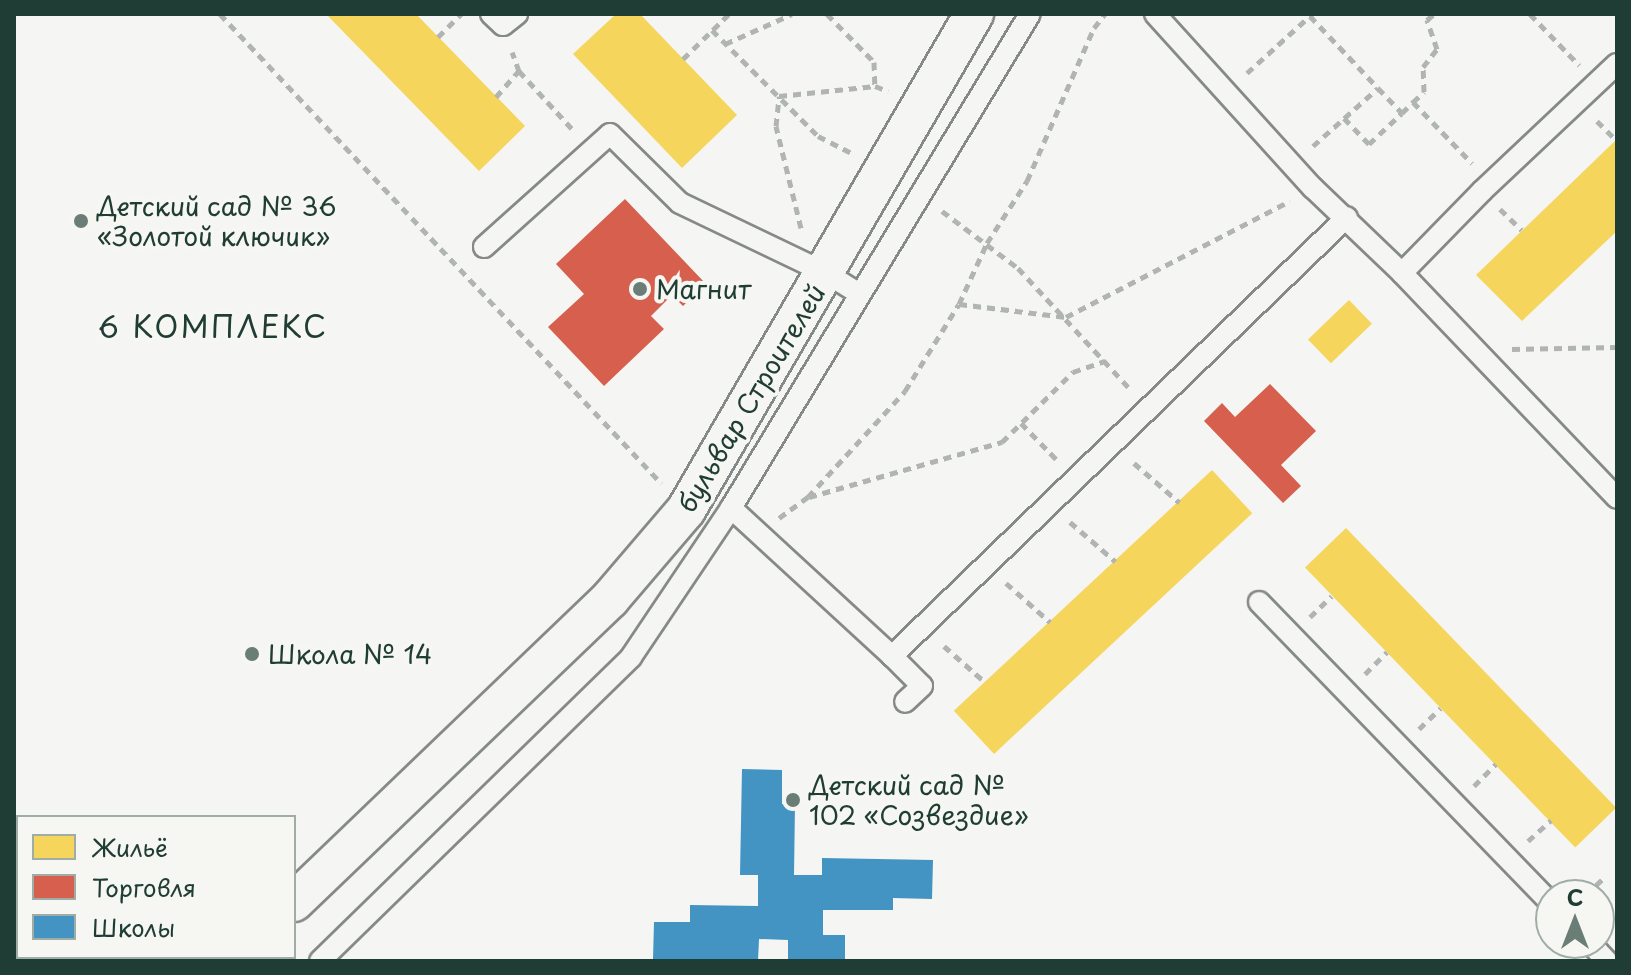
<!DOCTYPE html>
<html>
<head>
<meta charset="utf-8">
<style>
  body { margin:0 }
  #map { position:relative; width:1631px; height:975px; overflow:hidden; background:#f5f5f3; font-family:"Playpen Sans",sans-serif }
  div>[style] { position:absolute }
  .homes>* { inset:0; background:#f6d55c; transform-origin:0 0 }
  .shops>* { inset:0; background:#d6604d }
  .schools>* { inset:0; background:#4393c3 }
  .path>* { height:5px; margin-top:-2.5px; transform-origin:0; background:repeating-linear-gradient(90deg,#b0b4b2 0 8px,transparent 0 14px) }
  .roads { filter:drop-shadow(2px 0 #858a88) drop-shadow(-2px 0 #858a88) drop-shadow(0 2px #858a88) drop-shadow(0 -2px #858a88) }
  .lane>* { height:20px; margin:-10px; padding:0 10px; transform-origin:10px; border-radius:10px; background:#f5f5f3 }
  .street>* { height:38px; margin:-19px; padding:0 19px; transform-origin:19px; border-radius:19px; background:#f5f5f3 }
  .dots>* { width:22px; height:22px; translate:-50% -50%; box-sizing:border-box; border:4px solid #f6f6f2; border-radius:50% }
  span { translate:-50% -50%; white-space:nowrap; text-align:center; line-height:1.15; -webkit-text-stroke:8px #f6f6f2; paint-order:stroke }
  .poi-label { font-size:26px; color:#1f3d34 }
  .left { translate:0 -50%; text-align:left }
  .street-label { font-size:26px; color:#1f3d34 }
  .quarter-label { font-size:30px; color:#1f3d34; letter-spacing:2px }
  .frame { position:absolute; inset:0; border:16px solid #1f3d34; pointer-events:none }
  .legend { position:absolute; left:16px; top:815px; width:280px; height:144px; box-sizing:border-box; background:#f6f6f2; border:2px solid #a0aca6; margin:0; padding:10px 14px; list-style:none; font-size:24px; color:#1f3d34 }
  .legend li { display:flex; align-items:center; gap:16px; height:40px }
  .legend b { width:40px; border:2px solid #a0aca6 }
  .north { position:absolute; left:1535px; top:879px; width:80px; height:80px; box-sizing:border-box; background:#f6f6f2; border:2px solid #a0aca6; border-radius:50%; rotate:0deg; font-size:22px; font-weight:700; line-height:32px; text-align:center; color:#1f3d34 }
  .north::after { content:''; display:block; margin:auto; width:28px; height:36px; background:#6a7d77; clip-path:polygon(50% 0,100% 100%,50% 72%,0 100%) }
</style>
</head>
<body>
<div id="map">
  <div class="homes">
    <div style="clip-path:polygon(326px 14px,416px 14px,525px 126px,479px 171px)"></div>
    <div style="clip-path:polygon(616px 14px,640px 14px,737px 115px,682px 168px,573px 54px)"></div>
    <div style="clip-path:polygon(1617px 139px,1617px 231px,1522px 321px,1476px 275px)"></div>
    <div style="left:1349px;top:300px;width:33px;height:57px;rotate:46deg"></div>
    <div style="left:1212px;top:470px;width:59px;height:353px;rotate:47deg"></div>
    <div style="left:1346px;top:528px;width:389px;height:57px;rotate:46deg"></div>
  </div>
  <div class="shops">
    <div style="clip-path:polygon(625px 199px,706px 284px,683px 306px,672px 295px,651px 316px,664px 329px,604px 386px,548px 327px,584px 294px,556px 264px)"></div>
    <div style="clip-path:polygon(1270px 384px,1316px 431px,1281px 465px,1301px 486px,1283px 503px,1204px 421px,1222px 403px,1235px 417px)"></div>
  </div>
  <div class="schools">
    <div style="clip-path:polygon(742px 769px,782px 770px,782px 804px,795px 804px,794px 875px,822px 875px,822px 858px,933px 860px,932px 899px,893px 898px,893px 910px,823px 910px,823px 935px,845px 935px,845px 961px,788px 961px,788px 940px,759px 939px,758px 961px,653px 959px,654px 922px,690px 922px,690px 905px,758px 906px,758px 875px,740px 875px)"></div>
  </div>
  <div class="path">
    <div style="left:220px;top:14px;width:644px;rotate:46.76deg"></div>
    <div style="left:827px;top:14px;width:67px;rotate:45.6deg"></div>
    <div style="left:874px;top:62px;width:24px;rotate:88deg"></div>
    <div style="left:1530px;top:14px;width:71px;rotate:46.1deg"></div>
    <div style="left:1310px;top:16px;width:99px;rotate:46.6deg"></div>
    <div style="left:712px;top:30px;width:150px;rotate:45deg"></div>
    <div style="left:818px;top:136px;width:37px;rotate:27deg"></div>
    <div style="left:438px;top:37px;width:33px;rotate:-45deg"></div>
    <div style="left:725px;top:44px;width:73px;rotate:-24.1deg"></div>
    <div style="left:683px;top:59px;width:64px;rotate:-44.4deg"></div>
    <div style="left:519px;top:71px;width:80px;rotate:47.5deg"></div>
    <div style="left:1247px;top:73px;width:88px;rotate:-42.2deg"></div>
    <div style="left:496px;top:97px;width:35px;rotate:-49deg"></div>
    <div style="left:519px;top:71px;width:20px;rotate:-110deg"></div>
    <div style="left:1413px;top:102px;width:15px;rotate:-42deg"></div>
    <div style="left:1424px;top:92px;width:25px;rotate:-92deg"></div>
    <div style="left:1423px;top:67px;width:23px;rotate:-52deg"></div>
    <div style="left:1437px;top:49px;width:31px;rotate:-109deg"></div>
    <div style="left:1427px;top:20px;width:9px;rotate:-41deg"></div>
    <div style="left:1344px;top:118px;width:36px;rotate:46deg"></div>
    <div style="left:1369px;top:144px;width:45px;rotate:-43.2deg"></div>
    <div style="left:1597px;top:121px;width:27px;rotate:45deg"></div>
    <div style="left:1313px;top:146px;width:87px;rotate:-41.7deg"></div>
    <div style="left:1378px;top:88px;width:35px;rotate:46deg"></div>
    <div style="left:1402px;top:113px;width:16px;rotate:-45deg"></div>
    <div style="left:1413px;top:102px;width:85px;rotate:46deg"></div>
    <div style="left:1500px;top:209px;width:30px;rotate:44deg"></div>
    <div style="left:942px;top:211px;width:95px;rotate:36.9deg"></div>
    <div style="left:1018px;top:268px;width:163px;rotate:47.2deg"></div>
    <div style="left:801px;top:228px;width:105px;rotate:-103.8deg"></div>
    <div style="left:776px;top:126px;width:30px;rotate:-84deg"></div>
    <div style="left:779px;top:96px;width:97px;rotate:-5.9deg"></div>
    <div style="left:875px;top:86px;width:14px;rotate:21deg"></div>
    <div style="left:959px;top:304px;width:67px;rotate:-65.3deg"></div>
    <div style="left:987px;top:243px;width:74px;rotate:-57.2deg"></div>
    <div style="left:1027px;top:181px;width:167px;rotate:-66.4deg"></div>
    <div style="left:1094px;top:28px;width:18px;rotate:-52deg"></div>
    <div style="left:1512px;top:349px;width:105px;rotate:-1.1deg"></div>
    <div style="left:1021px;top:423px;width:52px;rotate:45.8deg"></div>
    <div style="left:1134px;top:463px;width:60px;rotate:40.9deg"></div>
    <div style="left:809px;top:497px;width:201px;rotate:-15.9deg"></div>
    <div style="left:1002px;top:442px;width:100px;rotate:-44.6deg"></div>
    <div style="left:1073px;top:372px;width:34px;rotate:-19deg"></div>
    <div style="left:779px;top:518px;width:36px;rotate:-36deg"></div>
    <div style="left:808px;top:497px;width:144px;rotate:-47.5deg"></div>
    <div style="left:905px;top:391px;width:102px;rotate:-58.2deg"></div>
    <div style="left:959px;top:304px;width:108px;rotate:6.9deg"></div>
    <div style="left:1066px;top:317px;width:252px;rotate:-27.4deg"></div>
    <div style="left:1070px;top:522px;width:60px;rotate:40.9deg"></div>
    <div style="left:1006px;top:583px;width:59px;rotate:41.6deg"></div>
    <div style="left:1310px;top:617px;width:30px;rotate:-44deg"></div>
    <div style="left:944px;top:646px;width:55px;rotate:41.3deg"></div>
    <div style="left:1365px;top:674px;width:31px;rotate:-45deg"></div>
    <div style="left:1419px;top:729px;width:30px;rotate:-44deg"></div>
    <div style="left:1474px;top:786px;width:31px;rotate:-45deg"></div>
    <div style="left:1528px;top:841px;width:31px;rotate:-42deg"></div>
    <div style="left:1586px;top:895px;width:28px;rotate:-44deg"></div>
  </div>
  <div class="roads">
    <div class="lane">
      <div style="left:491px;top:14px;width:16px;rotate:43deg"></div>
      <div style="left:503px;top:25px;width:18px;rotate:-38deg"></div>
      <div style="left:1155px;top:14px;width:235px;rotate:47.8deg"></div>
      <div style="left:1313px;top:188px;width:123px;rotate:43.7deg"></div>
      <div style="left:1402px;top:273px;width:311px;rotate:46.3deg"></div>
      <div style="left:484px;top:247px;width:169px;rotate:-41.9deg"></div>
      <div style="left:610px;top:134px;width:98px;rotate:44.6deg"></div>
      <div style="left:680px;top:203px;width:162px;rotate:25.6deg"></div>
      <div style="left:826px;top:273px;width:38px;rotate:32deg"></div>
      <div style="left:1402px;top:273px;width:115px;rotate:-45.7deg"></div>
      <div style="left:1482px;top:191px;width:185px;rotate:-43.3deg"></div>
      <div style="left:731px;top:508px;width:219px;rotate:42.6deg"></div>
      <div style="left:892px;top:656px;width:632px;rotate:-43.97deg"></div>
      <div style="left:1259px;top:602px;width:419px;rotate:45.9deg"></div>
      <div style="left:892px;top:656px;width:42px;rotate:45deg"></div>
      <div style="left:922px;top:686px;width:23px;rotate:137deg"></div>
      <div style="left:1590px;top:943px;width:25px;rotate:47deg"></div>
      <div style="left:320px;top:961px;width:435px;rotate:-44.3deg"></div>
      <div style="left:631px;top:657px;width:179px;rotate:-56.1deg"></div>
      <div style="left:731px;top:508px;width:577px;rotate:-58.82deg"></div>
    </div>
    <div class="street">
      <div style="left:294px;top:902px;width:438px;rotate:-43.8deg"></div>
      <div style="left:610px;top:599px;width:117px;rotate:-49.5deg"></div>
      <div style="left:686px;top:510px;width:574px;rotate:-59.86deg"></div>
      <div style="left:232px;top:961px;width:6px;rotate:-45deg"></div>
    </div>
  </div>
  <div class="dots">
    <div style="left:81px;top:221px;background:#6a7d77"></div>
    <div style="left:640px;top:289px;background:#6a7d77"></div>
    <div style="left:252px;top:654px;background:#6a7d77"></div>
    <div style="left:793px;top:800px;background:#6a7d77"></div>
  </div>
  <div class="poi-label">
    <span class="left" style="left:97px;top:221px">Детский сад № 36<br>«Золотой ключик»</span>
    <span class="left" style="left:656px;top:289px">Магнит</span>
    <span class="left" style="left:268px;top:654px">Школа № 14</span>
    <span class="left" style="left:809px;top:800px">Детский сад №<br>102 «Созвездие»</span>
  </div>
  <div class="street-label">
    <span style="left:751px;top:398px;rotate:-59deg">бульвар Строителей</span>
  </div>
  <div class="quarter-label">
    <span style="left:213px;top:326px">6 КОМПЛЕКС</span>
  </div>
  <div class="frame"></div>
  <ul class="legend">
  <li><b style="height:22px;background:#f6d55c"></b>Жильё</li>
  <li><b style="height:22px;background:#d6604d"></b>Торговля</li>
  <li><b style="height:22px;background:#4393c3"></b>Школы</li>
  </ul>
  <div class="north">С</div>
</div>
</body>
</html>
